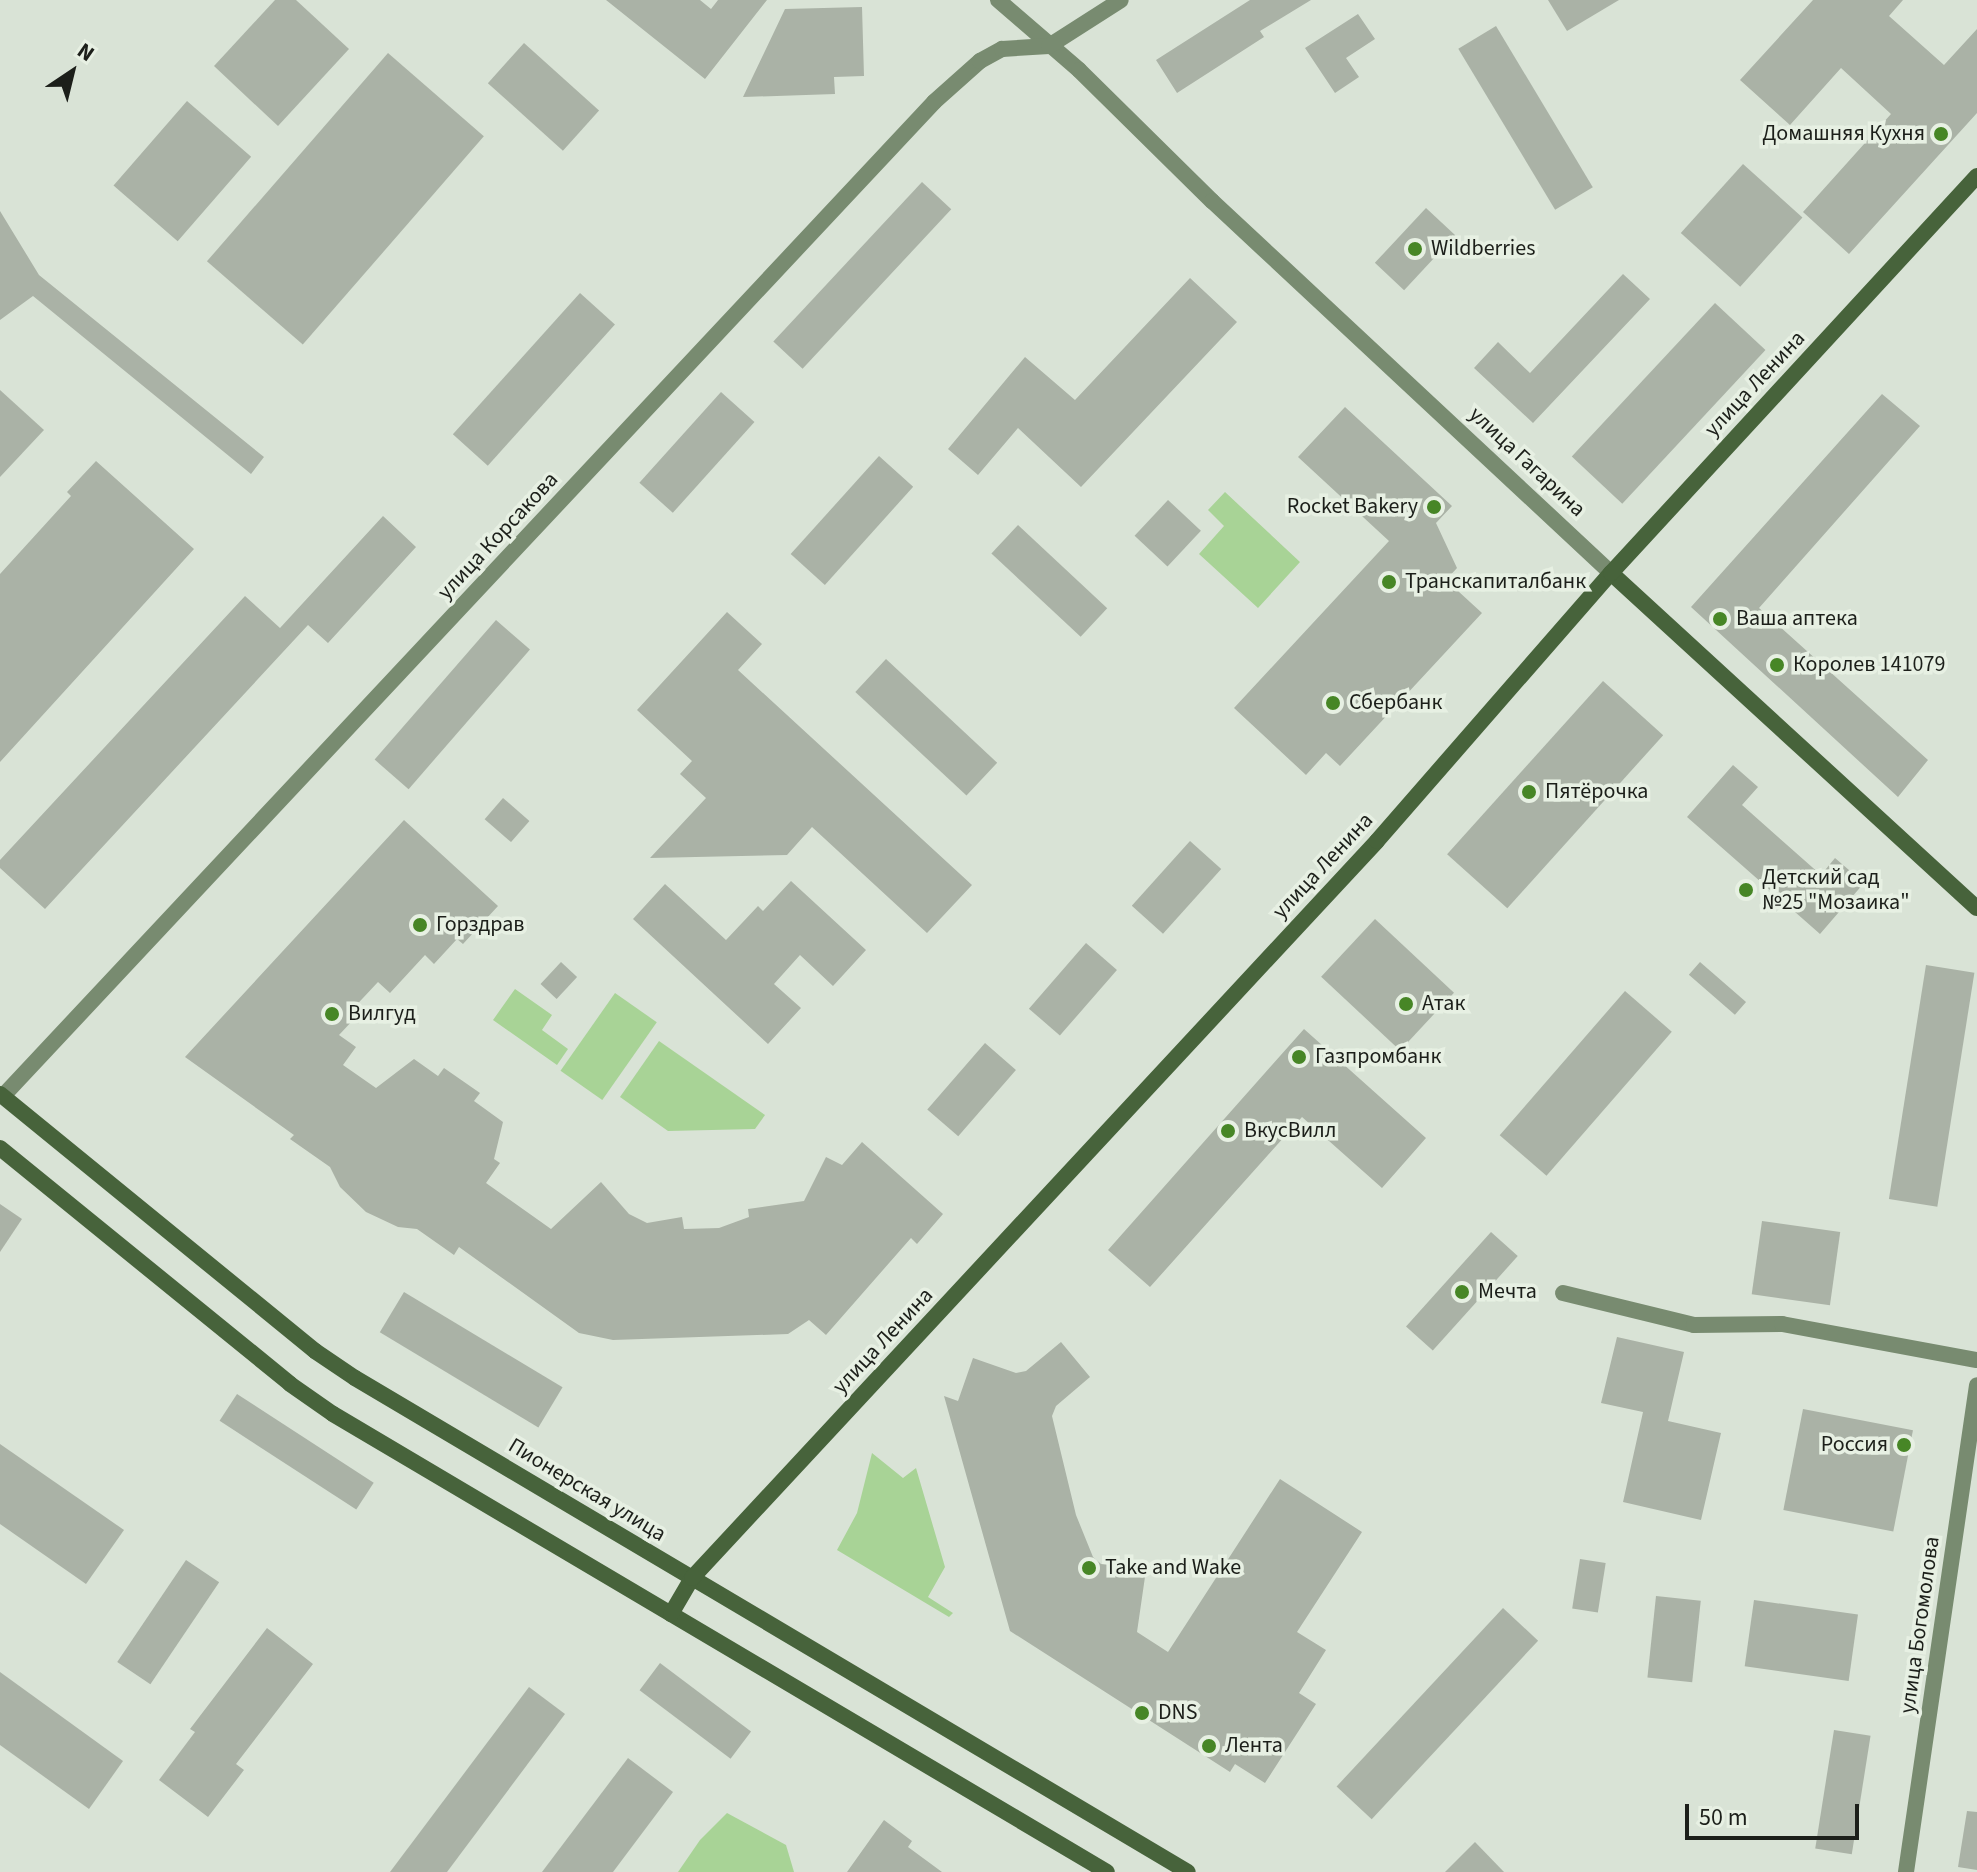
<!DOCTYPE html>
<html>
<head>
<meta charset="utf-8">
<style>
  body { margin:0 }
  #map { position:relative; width:1977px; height:1872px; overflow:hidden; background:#d9e3d6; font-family:"Source Sans 3",sans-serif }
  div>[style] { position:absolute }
  .green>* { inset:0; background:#a8d396; transform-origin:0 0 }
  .building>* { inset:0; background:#aab2a6; transform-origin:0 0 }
  .street>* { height:16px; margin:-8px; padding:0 8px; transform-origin:8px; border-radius:8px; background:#788b70 }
  .secondary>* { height:16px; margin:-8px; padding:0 8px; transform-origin:8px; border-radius:8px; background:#47633b }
  .dots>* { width:22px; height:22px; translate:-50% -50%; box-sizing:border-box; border:4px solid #e7f0e3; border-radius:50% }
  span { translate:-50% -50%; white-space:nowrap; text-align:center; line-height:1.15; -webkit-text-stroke:7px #e7f0e3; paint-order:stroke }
  .poi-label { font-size:22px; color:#1c1f1a }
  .right { translate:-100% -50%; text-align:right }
  .left { translate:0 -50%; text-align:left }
  .street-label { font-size:22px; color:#1c1f1a }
  .north { position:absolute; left:32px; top:32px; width:80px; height:80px; -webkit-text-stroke:6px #e7f0e3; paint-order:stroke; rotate:35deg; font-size:22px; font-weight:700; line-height:32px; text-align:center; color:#1c1f1a }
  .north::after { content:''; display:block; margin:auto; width:28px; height:36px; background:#1c1f1a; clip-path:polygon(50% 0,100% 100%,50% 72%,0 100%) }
  .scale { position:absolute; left:1685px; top:1804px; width:174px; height:36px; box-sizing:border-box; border:4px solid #1c1f1a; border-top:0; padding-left:10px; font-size:24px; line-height:28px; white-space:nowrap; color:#1c1f1a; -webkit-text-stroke:6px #e7f0e3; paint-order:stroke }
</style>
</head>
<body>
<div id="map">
  <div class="green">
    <div style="clip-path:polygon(1225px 492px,1300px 562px,1258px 608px,1199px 554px,1224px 526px,1208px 510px)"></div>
    <div style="clip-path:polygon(515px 989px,552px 1015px,542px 1030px,568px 1049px,557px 1065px,493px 1020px)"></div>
    <div style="left:615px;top:993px;width:51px;height:95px;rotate:35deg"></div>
    <div style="clip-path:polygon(659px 1041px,765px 1115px,755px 1129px,668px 1131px,620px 1097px)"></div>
    <div style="clip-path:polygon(872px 1453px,903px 1478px,916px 1468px,945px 1567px,928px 1597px,953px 1613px,949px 1617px,837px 1550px,857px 1513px)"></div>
    <div style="clip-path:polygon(727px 1813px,786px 1845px,794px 1872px,678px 1872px,700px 1840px)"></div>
  </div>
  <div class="building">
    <div style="clip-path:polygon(275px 0,296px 0,349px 49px,278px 126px,214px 66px)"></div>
    <div style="clip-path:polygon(606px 0,700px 0,711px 9px,718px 0,767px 0,705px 79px)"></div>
    <div style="clip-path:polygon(1250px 0,1311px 0,1260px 31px,1264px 37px,1177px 93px,1156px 60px)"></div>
    <div style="clip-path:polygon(1548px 0,1619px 0,1567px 31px)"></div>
    <div style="clip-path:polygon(1813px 0,1903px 0,1889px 16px,1944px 65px,1977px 29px,1977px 113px,1849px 254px,1803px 212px,1891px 114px,1841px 68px,1790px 125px,1740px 80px)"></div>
    <div style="clip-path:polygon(862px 7px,864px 76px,834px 77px,835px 94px,743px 97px,785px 9px)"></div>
    <div style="clip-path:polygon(1358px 14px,1375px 39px,1346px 58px,1359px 77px,1335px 93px,1305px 48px)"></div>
    <div style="left:1496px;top:26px;width:188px;height:44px;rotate:59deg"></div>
    <div style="left:524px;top:43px;width:101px;height:54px;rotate:42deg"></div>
    <div style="left:388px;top:53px;width:127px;height:276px;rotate:41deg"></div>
    <div style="left:187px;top:101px;width:85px;height:112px;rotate:41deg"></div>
    <div style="left:1743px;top:164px;width:80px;height:93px;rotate:42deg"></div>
    <div style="left:922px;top:182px;width:40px;height:218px;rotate:43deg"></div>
    <div style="left:1426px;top:208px;width:40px;height:75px;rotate:43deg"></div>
    <div style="clip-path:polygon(0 211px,39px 275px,264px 457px,251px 474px,33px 296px,0 320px)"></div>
    <div style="clip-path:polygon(1623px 274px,1650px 299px,1533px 423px,1474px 368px,1498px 342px,1530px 373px)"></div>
    <div style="clip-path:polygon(1190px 278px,1237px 322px,1081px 487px,1018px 428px,978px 475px,948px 449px,1025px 357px,1075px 400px)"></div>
    <div style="left:580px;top:293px;width:47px;height:190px;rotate:42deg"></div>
    <div style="left:1715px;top:303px;width:69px;height:210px;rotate:43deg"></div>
    <div style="clip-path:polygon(0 390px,44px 430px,0 477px)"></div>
    <div style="left:721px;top:392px;width:45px;height:122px;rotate:42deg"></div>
    <div style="clip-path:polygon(1882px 394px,1920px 426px,1759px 608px,1928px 760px,1898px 797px,1691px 607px)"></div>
    <div style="clip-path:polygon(1345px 407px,1452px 506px,1436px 523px,1457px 568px,1446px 580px,1482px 613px,1340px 766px,1326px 753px,1306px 775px,1234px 708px,1389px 541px,1298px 457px)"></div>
    <div style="left:879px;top:456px;width:46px;height:132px;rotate:42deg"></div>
    <div style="clip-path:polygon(96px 461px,194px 549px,0 762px,0 574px,71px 496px,67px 492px)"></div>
    <div style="left:1168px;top:500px;width:45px;height:49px;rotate:43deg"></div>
    <div style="clip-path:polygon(383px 516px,416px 547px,328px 643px,308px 625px,45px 909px,0 868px,0 860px,245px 596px,280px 628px)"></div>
    <div style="left:1018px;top:525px;width:122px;height:39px;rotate:43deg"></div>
    <div style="clip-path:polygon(727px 612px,762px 644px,738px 670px,972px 885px,927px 933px,812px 827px,787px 855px,650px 858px,706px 798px,680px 774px,692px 761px,637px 710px)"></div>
    <div style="left:496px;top:620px;width:45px;height:185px;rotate:41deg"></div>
    <div style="left:886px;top:659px;width:152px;height:45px;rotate:43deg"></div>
    <div style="left:1603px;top:681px;width:81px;height:233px;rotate:42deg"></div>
    <div style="clip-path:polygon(1733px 765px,1758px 787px,1742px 805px,1821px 875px,1835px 858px,1864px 883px,1820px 934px,1687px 817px)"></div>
    <div style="left:503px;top:798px;width:35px;height:28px;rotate:41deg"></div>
    <div style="clip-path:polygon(404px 820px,498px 906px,463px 944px,457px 939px,434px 964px,425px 955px,390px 993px,378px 982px,348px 1014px,354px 1019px,339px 1035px,356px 1047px,343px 1065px,376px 1088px,414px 1059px,438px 1076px,444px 1068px,480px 1093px,474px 1101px,503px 1122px,494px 1159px,500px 1163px,486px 1183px,551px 1229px,601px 1182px,629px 1214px,647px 1223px,682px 1217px,684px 1229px,719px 1228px,749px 1217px,748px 1209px,804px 1201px,826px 1157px,842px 1165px,862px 1142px,943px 1214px,917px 1244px,911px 1238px,826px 1335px,809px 1320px,788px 1334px,613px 1340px,579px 1333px,459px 1247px,454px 1255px,417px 1229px,398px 1227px,366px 1212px,340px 1187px,330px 1167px,290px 1139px,294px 1135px,185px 1057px)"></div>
    <div style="left:1190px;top:841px;width:42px;height:87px;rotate:42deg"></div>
    <div style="clip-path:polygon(791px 881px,866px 950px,833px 986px,800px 955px,774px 984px,801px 1008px,768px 1044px,633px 919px,665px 884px,726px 940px,758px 906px,763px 911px)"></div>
    <div style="left:1375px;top:919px;width:108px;height:79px;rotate:43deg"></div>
    <div style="left:1086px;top:943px;width:41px;height:87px;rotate:41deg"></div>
    <div style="left:561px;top:962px;width:22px;height:30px;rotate:43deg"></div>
    <div style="left:1700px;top:962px;width:61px;height:17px;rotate:41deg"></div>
    <div style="left:1926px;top:965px;width:49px;height:237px;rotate:9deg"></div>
    <div style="left:1625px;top:991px;width:62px;height:191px;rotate:41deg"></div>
    <div style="clip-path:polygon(1304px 1029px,1426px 1138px,1382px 1188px,1302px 1117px,1150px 1287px,1108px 1250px)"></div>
    <div style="left:985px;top:1043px;width:41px;height:88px;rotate:41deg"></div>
    <div style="clip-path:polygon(0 1204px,22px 1219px,0 1252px)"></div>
    <div style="left:1762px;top:1221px;width:79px;height:74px;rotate:8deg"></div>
    <div style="left:1491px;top:1232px;width:36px;height:127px;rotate:42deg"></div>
    <div style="left:404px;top:1292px;width:185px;height:47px;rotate:31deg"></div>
    <div style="clip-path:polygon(1617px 1337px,1684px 1352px,1668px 1421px,1721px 1433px,1701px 1520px,1623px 1502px,1643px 1412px,1601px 1403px)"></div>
    <div style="clip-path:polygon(1061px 1342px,1090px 1377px,1056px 1406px,1052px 1416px,1076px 1515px,1093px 1557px,1101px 1564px,1146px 1570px,1137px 1632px,1168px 1652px,1280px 1479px,1362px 1532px,1297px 1632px,1326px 1650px,1299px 1693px,1316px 1704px,1265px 1783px,1235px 1764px,1230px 1772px,1010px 1631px,944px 1396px,958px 1401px,973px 1358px,1016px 1373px,1026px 1371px)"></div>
    <div style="left:237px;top:1394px;width:163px;height:32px;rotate:33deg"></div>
    <div style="left:1803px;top:1409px;width:112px;height:103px;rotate:11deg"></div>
    <div style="clip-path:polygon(0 1444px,124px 1530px,86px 1584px,0 1524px)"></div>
    <div style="left:1580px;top:1559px;width:26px;height:50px;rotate:9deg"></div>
    <div style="left:186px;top:1560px;width:40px;height:123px;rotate:34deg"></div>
    <div style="left:1656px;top:1596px;width:45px;height:82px;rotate:6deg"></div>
    <div style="left:1754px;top:1600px;width:105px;height:67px;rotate:8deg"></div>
    <div style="left:1503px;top:1608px;width:48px;height:244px;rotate:43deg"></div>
    <div style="clip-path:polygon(267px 1628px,313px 1664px,236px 1764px,244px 1770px,208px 1817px,159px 1780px,195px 1732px,190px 1729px)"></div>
    <div style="left:660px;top:1663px;width:114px;height:34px;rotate:37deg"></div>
    <div style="clip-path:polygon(0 1672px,123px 1761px,89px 1809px,0 1745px)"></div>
    <div style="clip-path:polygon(529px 1687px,565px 1714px,447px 1872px,390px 1872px)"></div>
    <div style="left:1834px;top:1730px;width:37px;height:120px;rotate:9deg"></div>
    <div style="clip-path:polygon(628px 1758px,673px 1792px,613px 1872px,542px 1872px)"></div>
    <div style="clip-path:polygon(1967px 1811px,1977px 1812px,1977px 1870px,1958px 1867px)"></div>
    <div style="clip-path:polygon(884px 1820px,912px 1841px,908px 1847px,942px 1872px,847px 1872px)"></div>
    <div style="clip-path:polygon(1475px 1842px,1504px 1872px,1445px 1872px)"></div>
  </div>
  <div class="street">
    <div style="left:998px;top:0;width:107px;rotate:40.8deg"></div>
    <div style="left:1079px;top:70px;width:187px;rotate:44.6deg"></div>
    <div style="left:1212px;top:201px;width:546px;rotate:42.99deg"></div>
    <div style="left:3px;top:1096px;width:1362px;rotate:-46.87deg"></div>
    <div style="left:934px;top:102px;width:62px;rotate:-41.7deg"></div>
    <div style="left:980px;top:61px;width:25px;rotate:-29deg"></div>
    <div style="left:1002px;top:49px;width:47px;rotate:-3.7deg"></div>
    <div style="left:1049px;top:46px;width:85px;rotate:-32.6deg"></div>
    <div style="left:1563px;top:1293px;width:135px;rotate:13.7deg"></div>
    <div style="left:1694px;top:1325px;width:88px;rotate:-0.7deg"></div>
    <div style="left:1782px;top:1324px;width:198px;rotate:10.5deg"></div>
    <div style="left:1906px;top:1872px;width:492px;rotate:-81.7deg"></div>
  </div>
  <div class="secondary">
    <div style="left:1611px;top:573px;width:496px;rotate:42.5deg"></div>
    <div style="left:0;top:1094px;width:407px;rotate:39.2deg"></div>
    <div style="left:315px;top:1351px;width:48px;rotate:34deg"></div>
    <div style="left:355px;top:1378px;width:968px;rotate:30.67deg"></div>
    <div style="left:0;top:1148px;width:374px;rotate:39.1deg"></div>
    <div style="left:290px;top:1384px;width:52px;rotate:34.9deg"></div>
    <div style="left:333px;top:1414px;width:899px;rotate:30.61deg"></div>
    <div style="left:671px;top:1614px;width:42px;rotate:-59.7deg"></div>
    <div style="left:692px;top:1578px;width:1006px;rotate:-47.09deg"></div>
    <div style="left:1377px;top:841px;width:356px;rotate:-48.9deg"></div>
    <div style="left:1611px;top:573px;width:540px;rotate:-47.33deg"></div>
  </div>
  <div class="dots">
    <div style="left:1941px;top:134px;background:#478626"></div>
    <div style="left:1415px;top:249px;background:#478626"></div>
    <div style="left:1434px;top:507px;background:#478626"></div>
    <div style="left:1389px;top:582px;background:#478626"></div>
    <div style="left:1720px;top:619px;background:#478626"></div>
    <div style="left:1777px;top:665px;background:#478626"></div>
    <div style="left:1333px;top:703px;background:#478626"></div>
    <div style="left:1529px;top:792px;background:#478626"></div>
    <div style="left:1746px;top:890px;background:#478626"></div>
    <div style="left:420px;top:925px;background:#478626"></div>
    <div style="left:1406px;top:1004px;background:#478626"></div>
    <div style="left:332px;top:1014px;background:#478626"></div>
    <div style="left:1299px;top:1057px;background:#478626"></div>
    <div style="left:1228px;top:1131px;background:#478626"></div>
    <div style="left:1462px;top:1292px;background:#478626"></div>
    <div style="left:1904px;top:1445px;background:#478626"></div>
    <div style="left:1089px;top:1568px;background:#478626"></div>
    <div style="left:1142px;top:1713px;background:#478626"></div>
    <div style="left:1209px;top:1746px;background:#478626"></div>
  </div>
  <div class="poi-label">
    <span class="right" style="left:1925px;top:134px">Домашняя Кухня</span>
    <span class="left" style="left:1431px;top:249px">Wildberries</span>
    <span class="right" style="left:1418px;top:507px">Rocket Bakery</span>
    <span class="left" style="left:1405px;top:582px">Транскапиталбанк</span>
    <span class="left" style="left:1736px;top:619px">Ваша аптека</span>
    <span class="left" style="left:1793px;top:665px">Королев 141079</span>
    <span class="left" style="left:1349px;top:703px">Сбербанк</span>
    <span class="left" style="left:1545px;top:792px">Пятёрочка</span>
    <span class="left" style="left:1762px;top:890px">Детский сад<br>№25 "Мозаика"</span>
    <span class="left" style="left:436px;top:925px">Горздрав</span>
    <span class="left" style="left:1422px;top:1004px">Атак</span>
    <span class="left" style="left:348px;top:1014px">Вилгуд</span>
    <span class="left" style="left:1315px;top:1057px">Газпромбанк</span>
    <span class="left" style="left:1244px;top:1131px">ВкусВилл</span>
    <span class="left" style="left:1478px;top:1292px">Мечта</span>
    <span class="right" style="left:1888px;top:1445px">Россия</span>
    <span class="left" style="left:1105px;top:1568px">Take and Wake</span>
    <span class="left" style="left:1158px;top:1713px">DNS</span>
    <span class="left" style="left:1225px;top:1746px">Лента</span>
  </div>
  <div class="street-label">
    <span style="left:1755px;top:384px;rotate:-47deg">улица Ленина</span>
    <span style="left:1527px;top:462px;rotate:43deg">улица Гагарина</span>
    <span style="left:498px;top:536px;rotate:-47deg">улица Корсакова</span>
    <span style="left:1323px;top:866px;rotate:-47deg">улица Ленина</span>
    <span style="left:883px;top:1341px;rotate:-47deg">улица Ленина</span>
    <span style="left:587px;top:1490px;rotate:31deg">Пионерская улица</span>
    <span style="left:1920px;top:1625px;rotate:-82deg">улица Богомолова</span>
  </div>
  <div class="north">N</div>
  <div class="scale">50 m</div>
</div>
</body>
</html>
